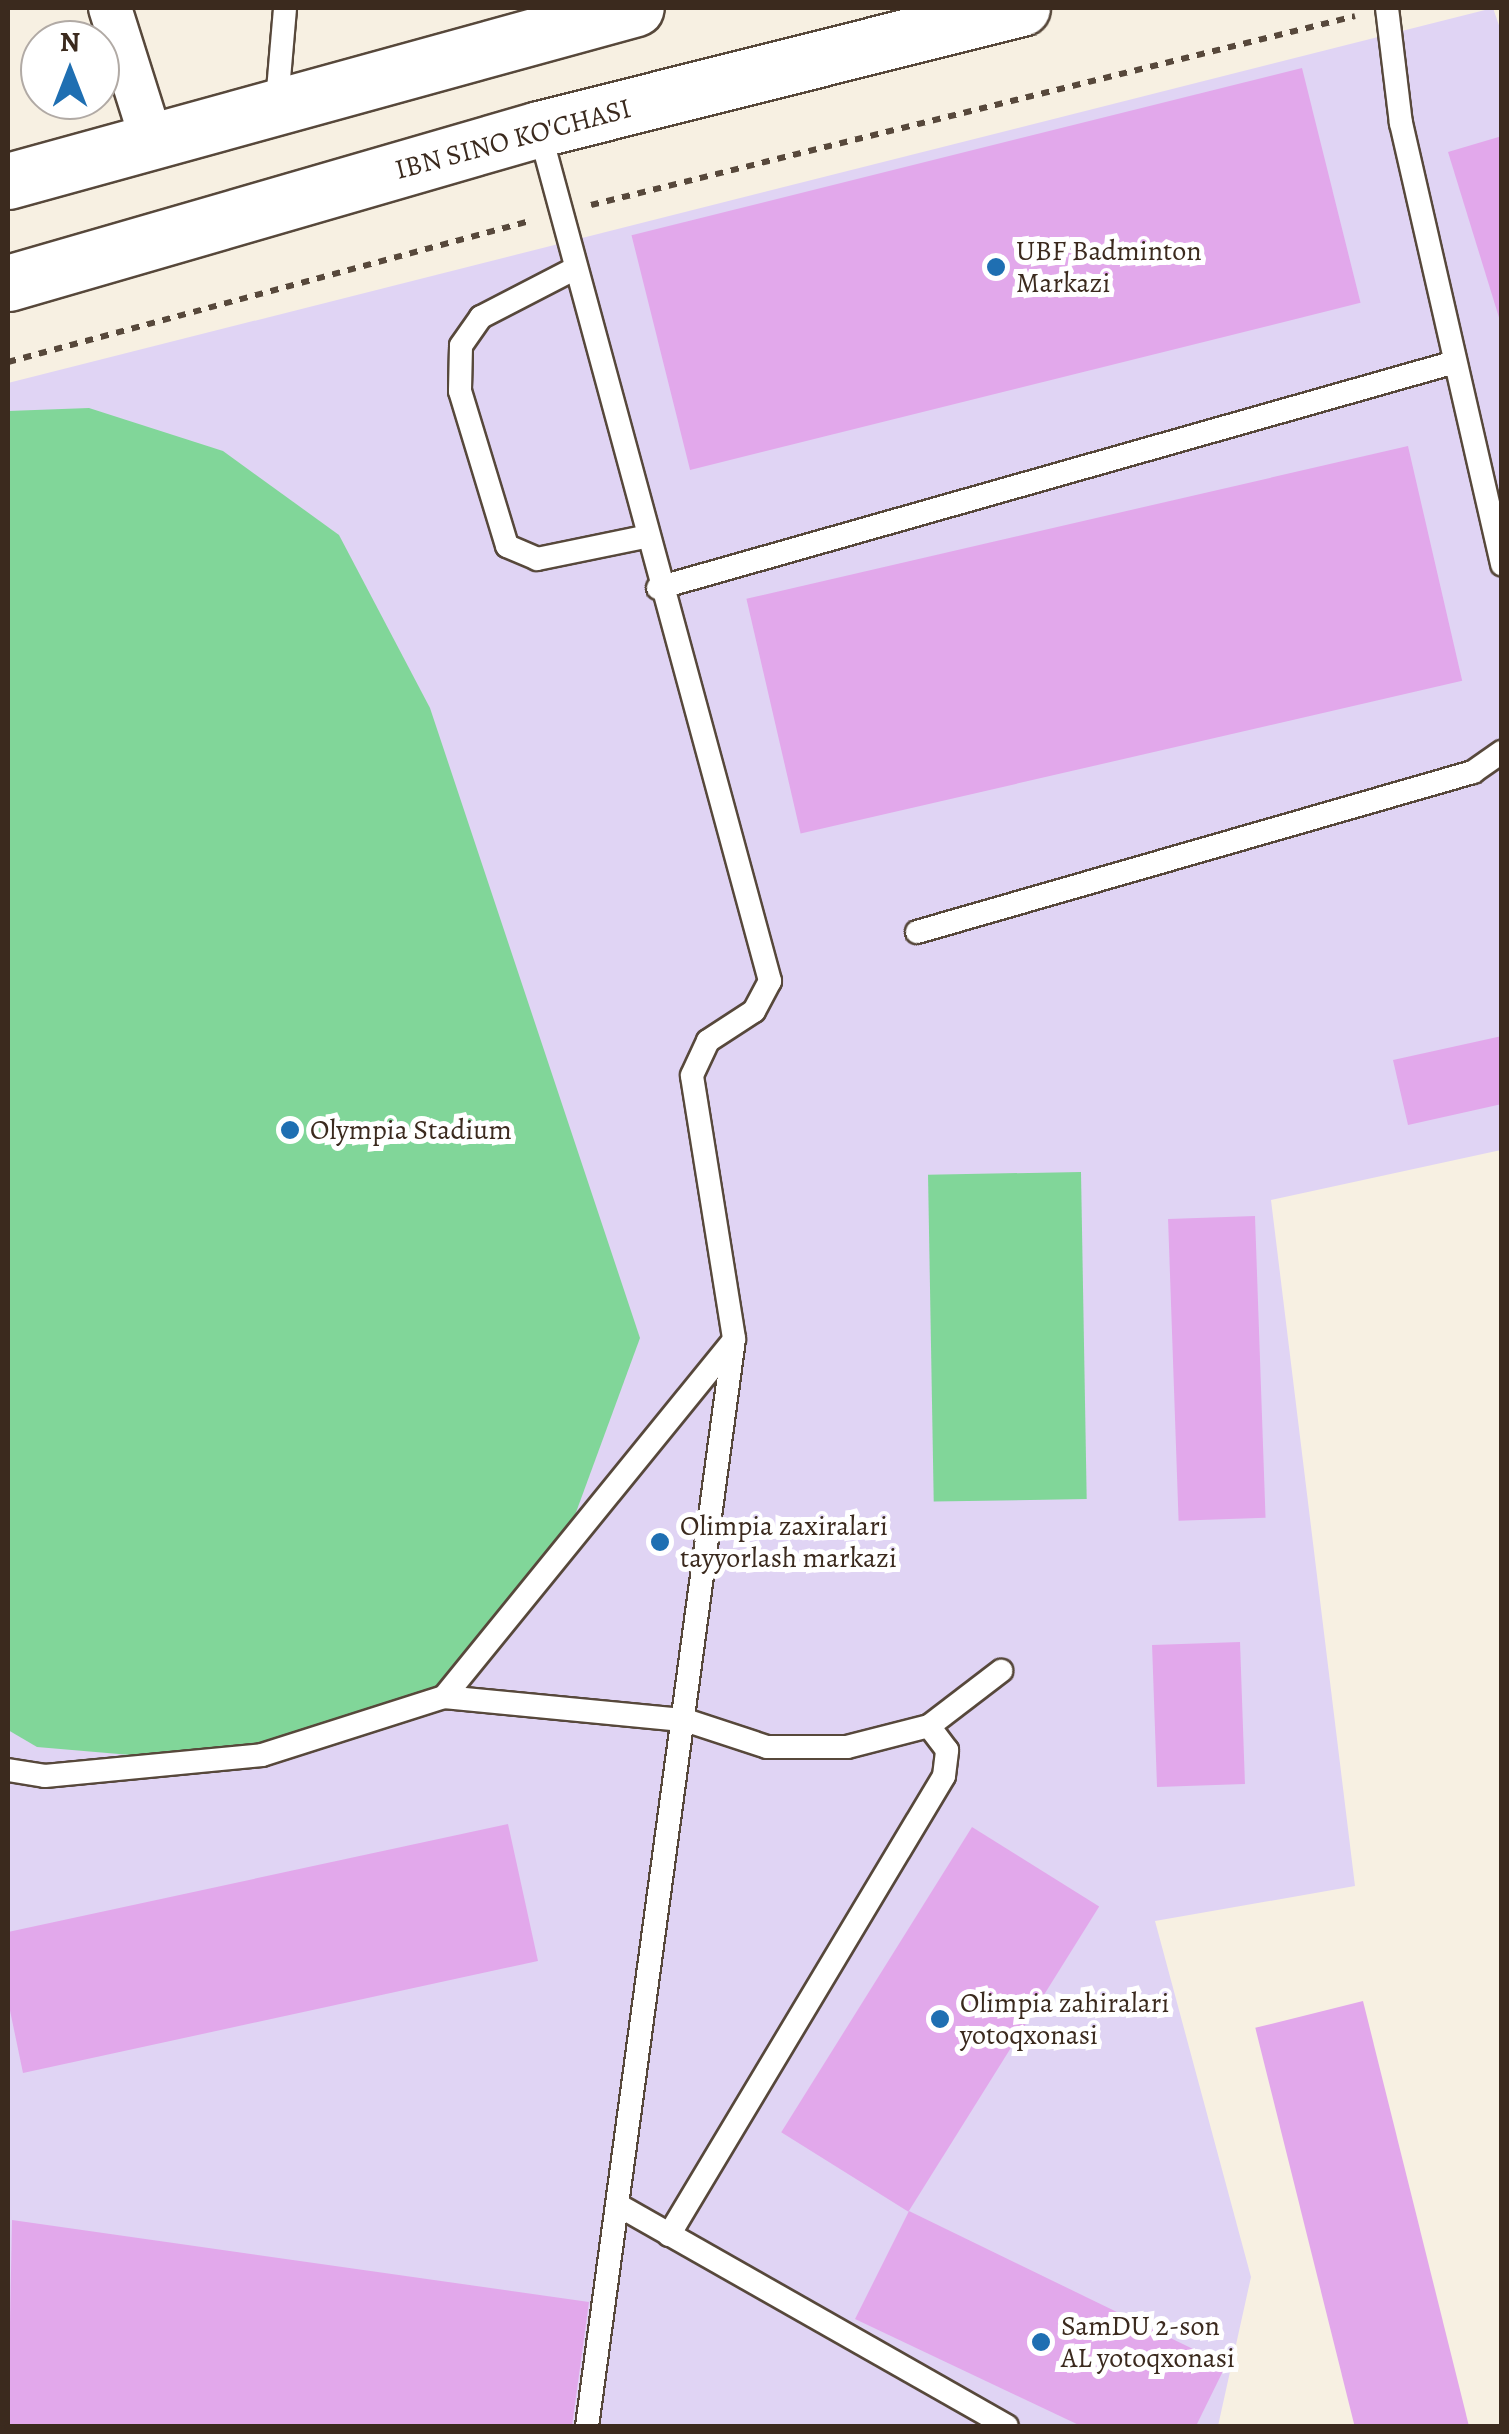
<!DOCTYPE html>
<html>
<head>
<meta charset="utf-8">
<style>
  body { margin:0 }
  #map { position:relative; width:1509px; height:2434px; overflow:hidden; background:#f7f0e2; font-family:Alegreya,serif }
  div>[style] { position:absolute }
  .built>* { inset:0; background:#e0d4f4 }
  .green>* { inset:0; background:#81d699; transform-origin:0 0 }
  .building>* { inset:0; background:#e2a8eb; transform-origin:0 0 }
  .path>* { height:6px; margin-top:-3px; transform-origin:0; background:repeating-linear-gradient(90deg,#57483b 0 8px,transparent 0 16px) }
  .roads { filter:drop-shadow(2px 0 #57483b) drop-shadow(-2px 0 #57483b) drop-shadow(0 2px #57483b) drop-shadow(0 -2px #57483b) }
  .service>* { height:22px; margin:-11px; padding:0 11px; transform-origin:11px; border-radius:11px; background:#fff }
  .minor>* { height:42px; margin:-21px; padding:0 21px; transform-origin:21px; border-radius:21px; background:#fff }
  .primary>* { height:55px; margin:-27.5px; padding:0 27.5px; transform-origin:27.5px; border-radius:27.5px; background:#fff }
  .dots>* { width:28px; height:28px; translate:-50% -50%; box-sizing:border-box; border:5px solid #fff; border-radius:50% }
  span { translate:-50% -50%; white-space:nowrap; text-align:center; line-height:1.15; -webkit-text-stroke:10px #fff; paint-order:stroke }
  .street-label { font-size:28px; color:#3b2a1e }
  .poi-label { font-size:28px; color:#3b2a1e }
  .left { translate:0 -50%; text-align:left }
  .frame { position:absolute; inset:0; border:10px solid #3b2a1e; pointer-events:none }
  .north { position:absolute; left:20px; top:20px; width:100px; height:100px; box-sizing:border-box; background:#fff; border:2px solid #b1aaa5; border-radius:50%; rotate:0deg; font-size:28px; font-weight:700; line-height:40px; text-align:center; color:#3b2a1e }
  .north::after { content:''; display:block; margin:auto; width:35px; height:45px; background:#1f6fb2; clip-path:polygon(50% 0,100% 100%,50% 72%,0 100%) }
</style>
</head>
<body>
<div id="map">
  <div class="built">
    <div style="clip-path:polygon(1493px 8px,1502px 34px,1501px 1150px,1271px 1200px,1355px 1886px,1155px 1921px,1251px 2277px,1218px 2426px,8px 2426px,8px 383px)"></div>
  </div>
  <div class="green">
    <div style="clip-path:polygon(89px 408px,223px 451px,339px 535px,430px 708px,640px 1338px,560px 1556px,443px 1689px,224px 1763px,37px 1747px,8px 1730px,8px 411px)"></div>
    <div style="left:1081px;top:1172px;width:327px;height:153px;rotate:89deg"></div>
  </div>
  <div class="building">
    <div style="left:1302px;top:68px;width:242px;height:691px;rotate:76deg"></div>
    <div style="clip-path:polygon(1502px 136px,1502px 324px,1501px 324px,1448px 152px)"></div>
    <div style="left:1408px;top:446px;width:241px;height:679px;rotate:77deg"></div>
    <div style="clip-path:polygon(1502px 1036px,1502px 1104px,1408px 1125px,1393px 1060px)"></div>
    <div style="left:1255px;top:1216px;width:302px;height:87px;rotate:88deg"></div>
    <div style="left:1240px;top:1642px;width:142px;height:88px;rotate:88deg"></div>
    <div style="clip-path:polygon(508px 1824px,538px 1961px,23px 2073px,8px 2001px,8px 1932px)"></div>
    <div style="left:972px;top:1827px;width:150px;height:360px;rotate:32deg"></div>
    <div style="left:1363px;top:2001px;width:438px;height:111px;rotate:76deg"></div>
    <div style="clip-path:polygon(909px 2211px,1226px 2365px,1196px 2426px,1081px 2426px,855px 2319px)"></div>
    <div style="clip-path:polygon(12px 2220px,589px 2302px,572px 2426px,8px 2426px)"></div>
  </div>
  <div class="path">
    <div style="left:591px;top:205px;width:787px;rotate:-13.89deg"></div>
    <div style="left:8px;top:362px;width:541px;rotate:-15.12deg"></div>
  </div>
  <div class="roads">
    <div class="service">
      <div style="left:1387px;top:8px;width:116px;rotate:83.1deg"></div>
      <div style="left:1401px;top:123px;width:453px;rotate:77.1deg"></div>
      <div style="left:277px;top:102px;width:94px;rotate:-85.1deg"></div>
      <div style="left:539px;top:129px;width:883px;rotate:74.83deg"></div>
      <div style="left:770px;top:981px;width:34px;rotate:118deg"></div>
      <div style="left:754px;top:1011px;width:55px;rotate:146.9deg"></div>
      <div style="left:708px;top:1041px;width:38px;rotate:115deg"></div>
      <div style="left:692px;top:1076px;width:266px;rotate:80.9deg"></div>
      <div style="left:734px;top:1339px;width:1097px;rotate:97.7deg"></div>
      <div style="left:574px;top:269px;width:105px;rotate:152.7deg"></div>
      <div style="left:481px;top:317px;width:35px;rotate:125deg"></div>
      <div style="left:461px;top:346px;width:45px;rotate:91.3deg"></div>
      <div style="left:460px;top:391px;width:162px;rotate:73.1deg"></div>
      <div style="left:507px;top:546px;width:33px;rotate:23deg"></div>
      <div style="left:537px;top:559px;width:109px;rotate:-11.6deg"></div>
      <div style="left:658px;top:588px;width:828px;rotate:-15.83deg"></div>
      <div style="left:917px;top:932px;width:579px;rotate:-16.05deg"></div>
      <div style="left:1473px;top:772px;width:35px;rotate:-35deg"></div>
      <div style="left:444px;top:1697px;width:457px;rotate:-50.9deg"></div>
      <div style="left:8px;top:1770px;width:37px;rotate:9deg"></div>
      <div style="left:45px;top:1776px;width:218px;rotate:-5.5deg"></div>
      <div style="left:262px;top:1755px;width:191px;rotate:-17.7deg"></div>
      <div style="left:444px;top:1697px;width:242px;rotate:5.5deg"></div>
      <div style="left:685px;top:1720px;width:86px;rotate:18.2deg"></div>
      <div style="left:767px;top:1747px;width:80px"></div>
      <div style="left:847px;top:1747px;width:85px;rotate:-14.4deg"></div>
      <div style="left:929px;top:1726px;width:91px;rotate:-37.4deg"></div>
      <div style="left:618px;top:2205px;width:447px;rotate:29.6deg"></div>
      <div style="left:669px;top:2235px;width:535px;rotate:-59.07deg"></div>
      <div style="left:944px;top:1776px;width:26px;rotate:-83deg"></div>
      <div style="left:947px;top:1750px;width:30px;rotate:-127deg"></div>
    </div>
    <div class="minor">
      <div style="left:110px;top:8px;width:133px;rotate:72.5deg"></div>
    </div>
    <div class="primary">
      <div style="left:8px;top:181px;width:651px;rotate:-15.4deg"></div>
      <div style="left:8px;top:283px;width:553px;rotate:-16.17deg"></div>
      <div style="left:539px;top:129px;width:498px;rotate:-14.1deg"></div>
    </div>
  </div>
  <div class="dots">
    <div style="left:996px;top:267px;background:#1f6fb2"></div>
    <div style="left:290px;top:1130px;background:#1f6fb2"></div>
    <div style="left:660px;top:1542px;background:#1f6fb2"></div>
    <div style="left:940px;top:2019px;background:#1f6fb2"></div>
    <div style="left:1041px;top:2342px;background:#1f6fb2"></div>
  </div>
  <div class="street-label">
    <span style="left:513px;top:139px;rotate:-15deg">IBN SINO KO'CHASI</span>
  </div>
  <div class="poi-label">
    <span class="left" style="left:1016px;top:267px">UBF Badminton<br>Markazi</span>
    <span class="left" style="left:310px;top:1130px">Olympia Stadium</span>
    <span class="left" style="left:680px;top:1542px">Olimpia zaxiralari<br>tayyorlash markazi</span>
    <span class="left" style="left:960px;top:2019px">Olimpia zahiralari<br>yotoqxonasi</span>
    <span class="left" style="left:1061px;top:2342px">SamDU 2-son<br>AL yotoqxonasi</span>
  </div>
  <div class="frame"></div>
  <div class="north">N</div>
</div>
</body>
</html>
